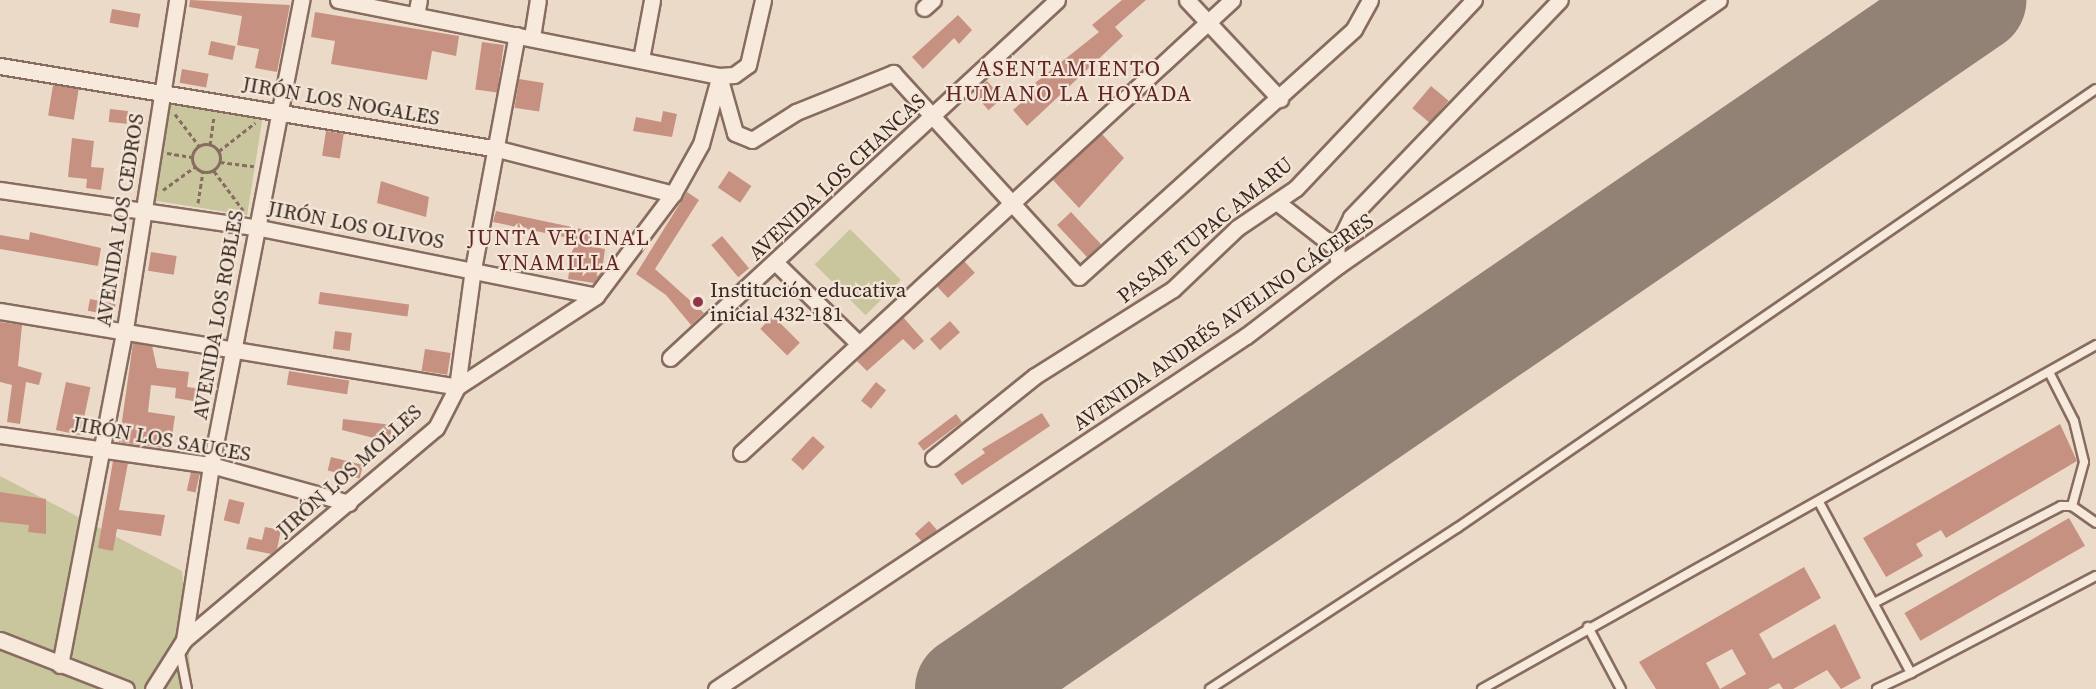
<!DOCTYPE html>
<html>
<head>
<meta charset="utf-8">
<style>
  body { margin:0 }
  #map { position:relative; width:2096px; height:689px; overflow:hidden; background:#ecdac9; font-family:"Source Serif 4",serif }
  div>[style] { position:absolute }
  .green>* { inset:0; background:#c9c69e; transform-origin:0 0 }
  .runway>* { height:106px; margin:-53px; padding:0 53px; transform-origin:53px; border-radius:53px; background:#928175 }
  .building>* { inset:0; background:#c79182; transform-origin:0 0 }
  .path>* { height:3px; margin-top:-1.5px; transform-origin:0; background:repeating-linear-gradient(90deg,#876c5f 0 4.5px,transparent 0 7.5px) }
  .path>.ring { margin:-1.5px; padding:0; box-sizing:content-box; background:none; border:3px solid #876c5f; border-radius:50% }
  .roads { filter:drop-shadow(2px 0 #876c5f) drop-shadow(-2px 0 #876c5f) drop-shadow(0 2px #876c5f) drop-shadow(0 -2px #876c5f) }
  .service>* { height:8px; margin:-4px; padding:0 4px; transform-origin:4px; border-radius:4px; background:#f7e9dc }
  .minor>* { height:15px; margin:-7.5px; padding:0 7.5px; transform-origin:7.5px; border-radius:7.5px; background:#f7e9dc }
  .dots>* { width:16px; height:16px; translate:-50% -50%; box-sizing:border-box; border:3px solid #f3e6d8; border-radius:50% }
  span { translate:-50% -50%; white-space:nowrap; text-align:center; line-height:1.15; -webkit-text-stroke:4.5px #f3e6d8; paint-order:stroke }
  .street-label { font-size:21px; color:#382821 }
  .poi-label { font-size:21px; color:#382821 }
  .left { translate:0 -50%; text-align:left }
  .neighbourhood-label { font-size:22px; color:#622524; letter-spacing:1.5px }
</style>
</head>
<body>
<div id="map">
  <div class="green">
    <div style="left:165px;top:101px;width:99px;height:100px;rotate:9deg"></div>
    <div style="left:850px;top:229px;width:72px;height:50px;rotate:45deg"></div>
    <div style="clip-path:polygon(0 476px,182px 571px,192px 689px,0 689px)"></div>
  </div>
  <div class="runway">
    <div style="left:968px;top:689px;width:1219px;rotate:-34.43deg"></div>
  </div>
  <div class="building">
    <div style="clip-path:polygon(190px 0,290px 5px,277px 72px,255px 68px,259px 49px,237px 45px,242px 16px,189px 7px)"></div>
    <div style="clip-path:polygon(1122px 0,1146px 0,1115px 27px,1123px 36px,1027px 126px,1013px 110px,1039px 87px,1035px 83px,1099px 32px,1092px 25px)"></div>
    <div style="left:112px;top:9px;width:29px;height:14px;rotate:10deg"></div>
    <div style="clip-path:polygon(315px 12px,459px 36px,456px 56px,432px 51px,427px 80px,331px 64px,335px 41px,311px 37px)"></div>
    <div style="clip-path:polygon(958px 15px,972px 30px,959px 44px,954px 38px,923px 69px,912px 57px)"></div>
    <div style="left:211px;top:41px;width:25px;height:14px;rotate:12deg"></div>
    <div style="left:482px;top:42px;width:22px;height:48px;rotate:8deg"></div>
    <div style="left:182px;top:69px;width:27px;height:14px;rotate:10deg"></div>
    <div style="left:519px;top:79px;width:25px;height:29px;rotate:9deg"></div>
    <div style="left:987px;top:81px;width:23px;height:18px;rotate:49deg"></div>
    <div style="left:53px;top:85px;width:26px;height:31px;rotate:9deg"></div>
    <div style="left:1431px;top:86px;width:23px;height:29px;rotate:40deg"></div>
    <div style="left:110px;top:109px;width:18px;height:13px;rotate:6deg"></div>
    <div style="clip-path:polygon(663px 111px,677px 114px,672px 137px,633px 131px,636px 117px,661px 122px)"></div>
    <div style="left:326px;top:131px;width:18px;height:25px;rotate:9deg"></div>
    <div style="clip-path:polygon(1102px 134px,1124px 158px,1079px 208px,1052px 179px)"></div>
    <div style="clip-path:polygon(72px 138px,94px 141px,91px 167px,104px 168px,101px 190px,86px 188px,87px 179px,68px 177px)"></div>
    <div style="left:729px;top:171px;width:27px;height:20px;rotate:34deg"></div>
    <div style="clip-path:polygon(381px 181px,429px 197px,426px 217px,377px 203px)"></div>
    <div style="clip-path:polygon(687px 192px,699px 200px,655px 269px,704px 313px,691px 325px,666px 295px,636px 274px)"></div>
    <div style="clip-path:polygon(496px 211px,591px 231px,588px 246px,605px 249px,602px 272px,594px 283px,568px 279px,574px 239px,493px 222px)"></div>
    <div style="left:1071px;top:212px;width:44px;height:19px;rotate:47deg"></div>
    <div style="clip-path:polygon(30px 232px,101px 248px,98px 266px,0 249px,0 235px,29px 240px)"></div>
    <div style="left:722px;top:236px;width:42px;height:14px;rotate:50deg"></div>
    <div style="left:151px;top:252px;width:26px;height:19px;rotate:9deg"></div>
    <div style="left:964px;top:261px;width:16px;height:37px;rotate:47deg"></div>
    <div style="left:320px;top:292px;width:90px;height:12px;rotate:8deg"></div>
    <div style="left:90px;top:299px;width:26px;height:12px;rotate:11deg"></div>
    <div style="left:773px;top:316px;width:38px;height:18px;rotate:45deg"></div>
    <div style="clip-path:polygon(903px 317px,924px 341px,914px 350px,903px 339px,867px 371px,857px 361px)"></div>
    <div style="left:950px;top:321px;width:15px;height:27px;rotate:48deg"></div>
    <div style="clip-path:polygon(0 322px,22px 325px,18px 366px,42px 373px,39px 385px,26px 382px,20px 424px,7px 422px,12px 385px,0 382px)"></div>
    <div style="left:335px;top:331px;width:17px;height:18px;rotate:7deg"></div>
    <div style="clip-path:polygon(133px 343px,152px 346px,157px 368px,189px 372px,187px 387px,201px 389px,199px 402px,175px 398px,176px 388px,151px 385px,148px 412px,175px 416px,170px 449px,119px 442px)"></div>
    <div style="left:425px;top:349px;width:26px;height:22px;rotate:9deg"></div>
    <div style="left:289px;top:371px;width:61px;height:14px;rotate:9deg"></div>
    <div style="left:66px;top:382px;width:25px;height:49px;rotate:12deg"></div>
    <div style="left:876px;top:382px;width:13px;height:24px;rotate:39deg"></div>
    <div style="clip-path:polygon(1042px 413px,1050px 426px,962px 485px,954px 474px,985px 453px,982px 449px)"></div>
    <div style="left:956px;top:414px;width:10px;height:48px;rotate:53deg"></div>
    <div style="clip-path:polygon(343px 419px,392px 425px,390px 442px,342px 430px)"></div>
    <div style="clip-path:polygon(2060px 424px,2077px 461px,1946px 538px,1941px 530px,1916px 544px,1923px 556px,1886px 577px,1863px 538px)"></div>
    <div style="left:813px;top:436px;width:16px;height:32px;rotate:43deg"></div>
    <div style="left:331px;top:457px;width:33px;height:14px;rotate:14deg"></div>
    <div style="clip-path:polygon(113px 461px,128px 463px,119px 510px,165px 515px,161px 536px,117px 529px,113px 551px,98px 548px)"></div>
    <div style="left:191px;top:472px;width:9px;height:19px;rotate:13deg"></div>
    <div style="clip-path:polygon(0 492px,46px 499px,46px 534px,28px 532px,29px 525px,0 522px)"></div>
    <div style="left:229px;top:499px;width:16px;height:22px;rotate:14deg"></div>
    <div style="left:2069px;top:518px;width:32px;height:190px;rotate:60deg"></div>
    <div style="left:929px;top:521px;width:12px;height:19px;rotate:48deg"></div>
    <div style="clip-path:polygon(265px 527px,281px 530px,277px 549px,271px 554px,246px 549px,249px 537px,262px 540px)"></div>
    <div style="clip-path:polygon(evenodd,1804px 567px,1821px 598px,1759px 634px,1773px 659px,1835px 624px,1861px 678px,1841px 689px,1827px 670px,1793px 689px,1783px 689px,1779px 683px,1768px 689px,1656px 689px,1639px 662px,1804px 567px,1732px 649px,1746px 674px,1720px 689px,1706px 663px,1732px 649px)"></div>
  </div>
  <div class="path">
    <div style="left:175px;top:114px;width:40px;rotate:53deg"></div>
    <div class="ring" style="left:192px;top:144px;width:25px;height:25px"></div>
    <div style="left:210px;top:145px;width:28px;rotate:-82deg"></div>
    <div style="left:219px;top:151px;width:46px;rotate:-37.9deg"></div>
    <div style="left:167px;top:153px;width:25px;rotate:9deg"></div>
    <div style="left:220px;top:162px;width:34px;rotate:7deg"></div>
    <div style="left:214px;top:171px;width:49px;rotate:53.4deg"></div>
    <div style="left:163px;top:190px;width:39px;rotate:-36deg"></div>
    <div style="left:198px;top:203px;width:31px;rotate:-81deg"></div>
  </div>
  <div class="roads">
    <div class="service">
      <div style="left:2049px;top:372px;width:55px;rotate:63deg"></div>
      <div style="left:2074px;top:421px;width:42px;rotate:76.3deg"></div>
      <div style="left:2084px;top:462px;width:46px;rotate:105.3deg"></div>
      <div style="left:1820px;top:504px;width:192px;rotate:61.7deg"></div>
      <div style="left:1911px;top:673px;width:209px;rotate:-27.7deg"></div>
      <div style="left:1874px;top:603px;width:211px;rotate:-27.4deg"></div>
      <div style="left:2061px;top:506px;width:11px"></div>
      <div style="left:2072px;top:506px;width:29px;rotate:35deg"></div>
      <div style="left:1588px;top:627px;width:70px;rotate:62deg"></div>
      <div style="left:180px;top:653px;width:37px;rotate:79deg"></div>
      <div style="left:1210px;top:689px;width:295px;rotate:-33.1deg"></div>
      <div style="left:1457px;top:528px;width:775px;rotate:-34.49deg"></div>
      <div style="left:1482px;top:689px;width:704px;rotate:-29.26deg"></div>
      <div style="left:1877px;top:689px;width:38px;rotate:-25deg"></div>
    </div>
    <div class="minor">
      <div style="left:338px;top:0;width:389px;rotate:11.3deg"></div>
      <div style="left:719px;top:76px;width:15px;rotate:-4deg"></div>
      <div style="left:734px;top:75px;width:17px;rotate:-36deg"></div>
      <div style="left:748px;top:65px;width:67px;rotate:-77deg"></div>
      <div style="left:1187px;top:0;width:136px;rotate:46.8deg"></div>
      <div style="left:924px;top:8px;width:12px;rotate:-42deg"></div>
      <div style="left:416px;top:15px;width:15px;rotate:-79deg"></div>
      <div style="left:532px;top:37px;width:37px;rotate:-81deg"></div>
      <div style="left:641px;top:59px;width:60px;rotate:-79.4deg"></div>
      <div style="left:0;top:66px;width:505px;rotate:9.46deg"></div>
      <div style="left:498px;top:149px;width:181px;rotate:14.4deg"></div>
      <div style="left:719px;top:76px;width:59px;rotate:74.3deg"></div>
      <div style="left:735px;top:133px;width:18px;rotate:22deg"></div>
      <div style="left:752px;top:140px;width:52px;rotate:-32.5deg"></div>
      <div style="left:796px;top:112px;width:105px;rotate:-21.9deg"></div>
      <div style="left:893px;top:73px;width:276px;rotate:47.6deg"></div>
      <div style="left:1079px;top:277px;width:370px;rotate:-42deg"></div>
      <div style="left:1354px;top:29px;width:33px;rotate:-61deg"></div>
      <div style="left:0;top:190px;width:258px;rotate:8.3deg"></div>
      <div style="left:255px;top:227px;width:348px;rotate:11.4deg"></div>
      <div style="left:1278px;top:203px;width:73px;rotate:37.8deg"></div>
      <div style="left:776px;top:263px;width:115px;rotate:44.3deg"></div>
      <div style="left:1339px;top:265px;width:17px;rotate:-100deg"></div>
      <div style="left:1336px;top:248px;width:34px;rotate:-64deg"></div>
      <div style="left:1351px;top:217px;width:301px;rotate:-46.1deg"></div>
      <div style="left:0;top:311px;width:463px;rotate:9.4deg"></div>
      <div style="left:457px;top:387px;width:119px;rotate:-82.3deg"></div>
      <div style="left:473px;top:269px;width:238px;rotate:-79.4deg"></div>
      <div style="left:670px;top:358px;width:527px;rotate:-42.77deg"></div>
      <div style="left:0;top:435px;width:213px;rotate:8.1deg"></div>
      <div style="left:211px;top:465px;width:143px;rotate:15.4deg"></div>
      <div style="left:741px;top:453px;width:668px;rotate:-42.69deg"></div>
      <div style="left:933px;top:458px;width:131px;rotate:-38.8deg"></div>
      <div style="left:1035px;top:376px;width:163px;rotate:-32.2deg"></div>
      <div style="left:1173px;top:289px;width:88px;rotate:-43.6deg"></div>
      <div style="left:1237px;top:228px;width:71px;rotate:-34.1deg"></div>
      <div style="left:1296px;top:188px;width:259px;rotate:-46.6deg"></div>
      <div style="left:0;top:640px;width:135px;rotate:21.3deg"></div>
      <div style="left:184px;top:640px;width:329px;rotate:-40.1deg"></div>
      <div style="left:436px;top:428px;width:46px;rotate:-62.9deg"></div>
      <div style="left:457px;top:387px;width:166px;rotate:-33.2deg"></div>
      <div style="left:596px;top:296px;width:128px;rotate:-53deg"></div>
      <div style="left:673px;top:194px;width:57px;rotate:-60.8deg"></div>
      <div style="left:701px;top:144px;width:68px;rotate:-74.7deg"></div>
      <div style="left:60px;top:665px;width:342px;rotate:-79.1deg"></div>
      <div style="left:125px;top:329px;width:333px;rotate:-81deg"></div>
      <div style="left:153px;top:689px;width:58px;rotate:-57.7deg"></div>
      <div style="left:184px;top:640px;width:177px;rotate:-81.2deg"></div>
      <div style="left:211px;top:465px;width:474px;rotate:-79deg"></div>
      <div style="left:716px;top:689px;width:637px;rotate:-33.67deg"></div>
      <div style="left:1246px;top:336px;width:117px;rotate:-37.4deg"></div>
      <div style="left:1339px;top:265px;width:463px;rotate:-34.9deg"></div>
    </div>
  </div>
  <div class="dots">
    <div style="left:698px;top:302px;background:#913447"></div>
  </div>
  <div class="street-label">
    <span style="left:341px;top:101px;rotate:10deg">JIRÓN LOS NOGALES</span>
    <span style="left:837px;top:177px;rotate:-43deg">AVENIDA LOS CHANCAS</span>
    <span style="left:120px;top:220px;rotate:-81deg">AVENIDA LOS CEDROS</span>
    <span style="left:356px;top:225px;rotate:11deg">JIRÓN LOS OLIVOS</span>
    <span style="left:1205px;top:230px;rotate:-39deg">PASAJE TUPAC AMARU</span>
    <span style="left:218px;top:315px;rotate:-80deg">AVENIDA LOS ROBLES</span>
    <span style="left:1223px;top:322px;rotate:-35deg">AVENIDA ANDRÉS AVELINO CÁCERES</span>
    <span style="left:162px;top:439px;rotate:10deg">JIRÓN LOS SAUCES</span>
    <span style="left:349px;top:471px;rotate:-42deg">JIRÓN LOS MOLLES</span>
  </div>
  <div class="poi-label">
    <span class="left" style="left:710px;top:302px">Institución educativa<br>inicial 432-181</span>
  </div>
  <div class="neighbourhood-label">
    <span style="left:1069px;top:81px">ASENTAMIENTO<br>HUMANO LA HOYADA</span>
    <span style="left:559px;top:250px">JUNTA VECINAL<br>YNAMILLA</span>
  </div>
</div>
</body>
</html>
